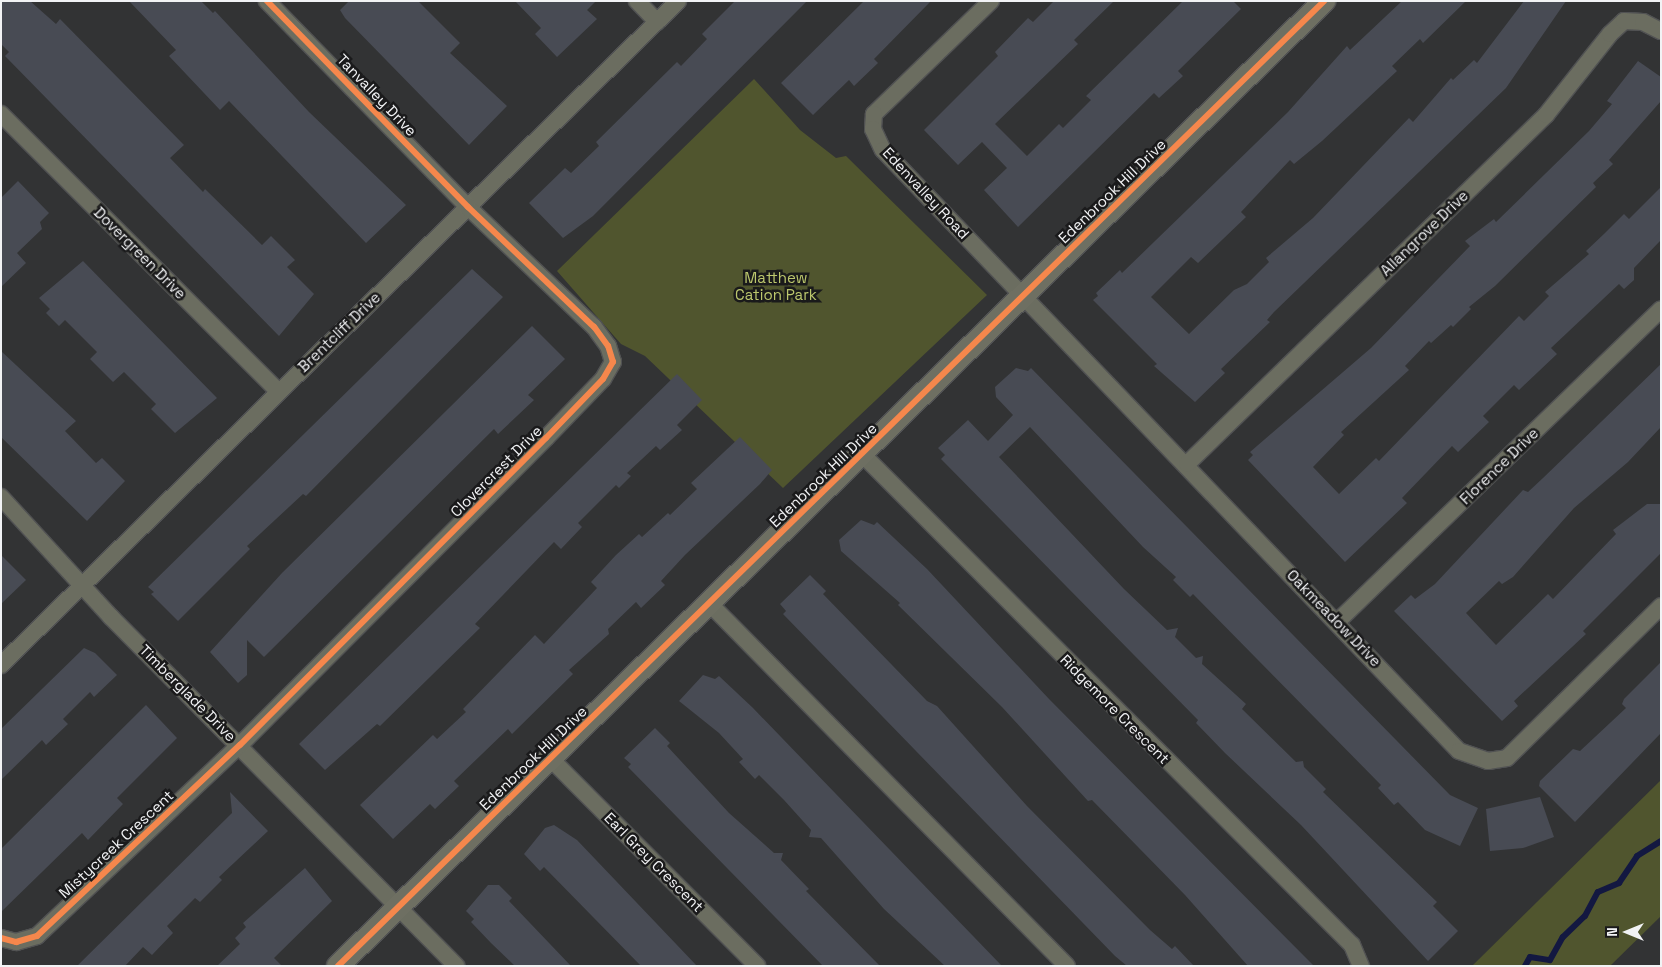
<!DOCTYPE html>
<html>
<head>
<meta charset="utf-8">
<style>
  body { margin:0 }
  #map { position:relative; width:1662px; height:967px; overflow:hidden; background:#323334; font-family:"Space Grotesk",sans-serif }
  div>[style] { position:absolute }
  .green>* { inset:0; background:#50552e }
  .stream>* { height:6px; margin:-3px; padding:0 3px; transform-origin:3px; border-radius:3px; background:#131841 }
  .building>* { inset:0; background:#484b54 }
  .roads { filter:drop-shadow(1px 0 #515253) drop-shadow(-1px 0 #515253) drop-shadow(0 1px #515253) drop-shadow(0 -1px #515253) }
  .street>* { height:16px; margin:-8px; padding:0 8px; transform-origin:8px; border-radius:8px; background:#6b6d60 }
  .secondary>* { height:22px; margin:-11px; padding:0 11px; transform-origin:11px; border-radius:11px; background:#6e6f62 }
  .cycleway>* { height:6px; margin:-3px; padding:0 3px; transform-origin:3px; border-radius:3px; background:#f5874c }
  span { translate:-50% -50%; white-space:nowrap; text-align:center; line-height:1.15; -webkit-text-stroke:5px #1a1a1b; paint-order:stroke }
  .street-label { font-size:15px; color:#f2f3f5 }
  .park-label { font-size:15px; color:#bcc76d }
  .frame { position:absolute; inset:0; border:2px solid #f2f3f5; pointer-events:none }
  .north { position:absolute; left:1602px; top:907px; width:50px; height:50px; -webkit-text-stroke:4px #1a1a1b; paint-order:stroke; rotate:270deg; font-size:14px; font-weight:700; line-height:20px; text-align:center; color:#f2f3f5 }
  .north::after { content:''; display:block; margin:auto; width:18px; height:22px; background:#f2f3f5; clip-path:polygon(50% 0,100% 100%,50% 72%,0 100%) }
</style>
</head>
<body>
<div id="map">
  <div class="green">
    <div style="clip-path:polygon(754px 79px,800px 130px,836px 158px,846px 156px,987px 295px,783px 488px,645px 356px,621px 344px,557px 271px)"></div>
    <div style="clip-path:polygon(1661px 780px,1661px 916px,1610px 966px,1472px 966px)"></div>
  </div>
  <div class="stream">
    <div style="left:1525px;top:966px;width:10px;rotate:-61deg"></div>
    <div style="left:1530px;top:957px;width:20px;rotate:9deg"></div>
    <div style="left:1550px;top:960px;width:26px;rotate:-61deg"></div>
    <div style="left:1563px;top:937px;width:30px;rotate:-44deg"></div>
    <div style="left:1585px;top:916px;width:27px;rotate:-62deg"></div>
    <div style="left:1598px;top:892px;width:23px;rotate:-23deg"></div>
    <div style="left:1619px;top:883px;width:32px;rotate:-56deg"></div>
    <div style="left:1637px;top:856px;width:28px;rotate:-32deg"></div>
  </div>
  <div class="building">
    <div style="clip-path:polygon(1px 1px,30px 1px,56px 24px,60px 19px,184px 145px,170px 158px,203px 192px,205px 189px,262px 245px,271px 236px,295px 260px,287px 267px,314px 294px,279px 336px,5px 56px,9px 52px,1px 44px)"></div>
    <div style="clip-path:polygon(129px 1px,201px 1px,213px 13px,215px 11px,309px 112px,406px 205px,366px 243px,229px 101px,220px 110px,169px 56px,176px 50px)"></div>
    <div style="clip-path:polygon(349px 1px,418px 1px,460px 43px,450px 53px,507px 106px,469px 145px,345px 18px,340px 10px)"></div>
    <div style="clip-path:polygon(515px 1px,596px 1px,587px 10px,597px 19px,557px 57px,535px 34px,541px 28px)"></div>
    <div style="clip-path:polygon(735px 1px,807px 1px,593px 216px,563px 238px,529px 203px,565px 168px,571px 173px,599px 146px,596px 142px,677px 62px,681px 66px,707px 39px,702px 34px)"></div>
    <div style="clip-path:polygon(864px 1px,931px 1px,874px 59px,878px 63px,854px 86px,849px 80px,813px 115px,781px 83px)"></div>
    <div style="clip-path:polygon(1054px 1px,1114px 1px,1074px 40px,1078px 44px,995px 124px,1027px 156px,1059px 124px,1063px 128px,1091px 100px,1086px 96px,1183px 1px,1233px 1px,1241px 9px,1178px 71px,1183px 76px,1159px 98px,1154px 93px,1018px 227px,984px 190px,1007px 168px,982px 142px,958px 165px,924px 130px,998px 56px,995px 52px,1028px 18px,1033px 22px)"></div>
    <div style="clip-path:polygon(1402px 1px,1466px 1px,1423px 43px,1420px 39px,1392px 66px,1397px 71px,1322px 141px,1294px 164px,1290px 160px,1241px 212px,1246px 217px,1198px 263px,1191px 257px,1151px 297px,1189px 334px,1234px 290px,1247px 284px,1269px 262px,1266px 258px,1313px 218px,1409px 118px,1413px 122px,1451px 78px,1453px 80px,1474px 60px,1477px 63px,1524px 1px,1566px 1px,1506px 88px,1274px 312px,1267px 320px,1270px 322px,1221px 369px,1225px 373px,1195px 402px,1154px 366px,1157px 364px,1093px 300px,1098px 296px,1096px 293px,1120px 270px,1122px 273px,1288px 112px,1347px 46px,1350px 50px)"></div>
    <div style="clip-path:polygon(1638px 61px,1661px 77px,1661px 101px,1609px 160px,1613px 164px,1593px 183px,1596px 187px,1495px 286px,1469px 307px,1471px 309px,1453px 327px,1451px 325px,1431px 343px,1429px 341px,1405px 366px,1409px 370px,1341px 432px,1344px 435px,1313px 467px,1339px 494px,1376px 458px,1379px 461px,1519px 316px,1524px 321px,1549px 296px,1545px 292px,1589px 254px,1586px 251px,1605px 233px,1624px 214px,1629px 219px,1661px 187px,1661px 240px,1634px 268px,1634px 280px,1624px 289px,1619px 284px,1551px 348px,1557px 354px,1519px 390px,1514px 385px,1483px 416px,1489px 422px,1458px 452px,1452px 446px,1402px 498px,1407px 503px,1345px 562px,1248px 460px,1253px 455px,1250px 452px,1371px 348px,1470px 246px,1465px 241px,1494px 219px,1496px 222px,1589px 131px,1612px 104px,1607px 101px)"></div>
    <div style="clip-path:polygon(18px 181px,49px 213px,40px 222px,42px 229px,17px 253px,26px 263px,1px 287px,1px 198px)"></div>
    <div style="clip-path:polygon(83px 261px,217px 398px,175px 433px,151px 409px,156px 404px,124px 372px,113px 382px,90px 359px,97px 352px,65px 320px,59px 326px,46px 313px,50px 309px,39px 298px)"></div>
    <div style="clip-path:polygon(472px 269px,503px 297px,306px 496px,303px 494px,247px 546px,250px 549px,178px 621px,151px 594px,154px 592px,148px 587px)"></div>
    <div style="clip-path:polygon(532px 326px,565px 359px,528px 395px,534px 400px,498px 434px,494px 429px,264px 657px,247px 640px,247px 675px,238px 683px,210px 652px,282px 573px)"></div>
    <div style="clip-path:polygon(1px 351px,76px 421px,65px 431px,96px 463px,102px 458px,125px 481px,87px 521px,1px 437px)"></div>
    <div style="clip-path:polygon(1661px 364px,1661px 427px,1628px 462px,1574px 508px,1513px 577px,1502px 584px,1499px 581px,1466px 613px,1496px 645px,1548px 594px,1553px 599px,1616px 534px,1613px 530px,1647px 504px,1661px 504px,1661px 553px,1583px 631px,1586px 634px,1514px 701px,1518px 706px,1502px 721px,1394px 611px,1411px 595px,1415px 599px,1435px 584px,1523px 490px,1528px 492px,1543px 478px)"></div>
    <div style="clip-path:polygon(1016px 368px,1028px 371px,1031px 368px,1450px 795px,1478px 808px,1460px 846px,1425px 830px,1398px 802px,1394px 805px,1378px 788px,1381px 785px,1193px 594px,1190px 597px,1173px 580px,1176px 577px,1143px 547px,1030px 427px,999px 457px,1124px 589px,1167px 630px,1178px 628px,1175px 637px,1196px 658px,1203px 656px,1202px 664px,1246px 704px,1242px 709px,1296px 762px,1303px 761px,1304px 767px,1326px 789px,1323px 792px,1437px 902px,1433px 906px,1458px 931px,1428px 961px,1301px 825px,1225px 753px,1196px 723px,1198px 720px,941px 459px,945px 455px,938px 448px,968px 420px,988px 441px,1013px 415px,996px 397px,995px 387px)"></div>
    <div style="clip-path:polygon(677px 374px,702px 400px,677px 425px,682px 430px,660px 450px,656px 446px,627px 473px,631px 476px,619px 488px,616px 485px,578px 523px,582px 527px,561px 549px,554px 542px,475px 624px,480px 628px,380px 726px,377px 724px,325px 770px,299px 744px)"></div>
    <div style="clip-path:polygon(740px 437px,772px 470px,760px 484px,685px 555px,661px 581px,665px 585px,641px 608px,636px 602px,608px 629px,609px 634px,569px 670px,573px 674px,512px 734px,508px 729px,454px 781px,459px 786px,435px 809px,430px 804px,393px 839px,360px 805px,433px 735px,437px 739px,466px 712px,463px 709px,535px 635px,544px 644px,597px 588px,591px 582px,616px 555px,639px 534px,642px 537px,668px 513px,670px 515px,697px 489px,691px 483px)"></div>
    <div style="clip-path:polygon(861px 520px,874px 525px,877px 522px,927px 569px,1050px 700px,1314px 966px,1248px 966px,1185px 895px,1092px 800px,1088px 801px,1002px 707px,898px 605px,900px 603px,841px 551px,839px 540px)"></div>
    <div style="clip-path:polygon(1px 555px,26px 580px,1px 604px)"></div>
    <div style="clip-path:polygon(810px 575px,826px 591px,823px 594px,927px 701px,937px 706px,1027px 806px,1150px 930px,1172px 949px,1175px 946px,1194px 966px,1127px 966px,1115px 956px,783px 614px,786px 611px,780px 604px)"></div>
    <div style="clip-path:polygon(84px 648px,95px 653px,117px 675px,94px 697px,90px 692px,63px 719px,68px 724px,46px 745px,42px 740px,1px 780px,1px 729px)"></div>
    <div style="clip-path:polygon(1661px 662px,1661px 733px,1575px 822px,1539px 786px,1540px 781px,1573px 749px,1580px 751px,1626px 708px,1622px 704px,1624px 699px)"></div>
    <div style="clip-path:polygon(703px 675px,715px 679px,719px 676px,753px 708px,1002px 966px,945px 966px,884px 909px,821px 838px,809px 837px,811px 830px,784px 800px,759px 775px,755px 779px,739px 762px,743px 759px,719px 733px,679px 701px)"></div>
    <div style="clip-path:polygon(146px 705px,177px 738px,117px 798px,123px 804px,88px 840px,82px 833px,1px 912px,1px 849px)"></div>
    <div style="clip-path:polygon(655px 728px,670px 743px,667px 746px,729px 813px,774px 853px,783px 853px,781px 860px,809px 889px,806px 891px,880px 966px,823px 966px,628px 767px,631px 764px,624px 758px)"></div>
    <div style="clip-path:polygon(230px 792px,268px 831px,219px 877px,222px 880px,200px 902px,195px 898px,167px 926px,173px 933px,152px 955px,143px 947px,125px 966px,77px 966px,232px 813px)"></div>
    <div style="clip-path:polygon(1540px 797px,1554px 837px,1523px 848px,1490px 851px,1486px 809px)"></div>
    <div style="clip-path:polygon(554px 825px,577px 840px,697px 966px,641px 966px,544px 867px,540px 871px,524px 854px,545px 828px)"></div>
    <div style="clip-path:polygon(305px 868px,332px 901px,274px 958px,282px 966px,217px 966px,240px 944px,235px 938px,246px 927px,243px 923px)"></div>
    <div style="clip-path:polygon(488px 885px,499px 885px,512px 898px,509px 901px,571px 966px,515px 966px,491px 943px,471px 922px,474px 919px,466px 911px)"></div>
  </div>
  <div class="roads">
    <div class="street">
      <div style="left:637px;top:1px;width:29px;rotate:46deg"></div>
      <div style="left:991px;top:1px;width:163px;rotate:136deg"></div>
      <div style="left:874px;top:114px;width:15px;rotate:94deg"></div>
      <div style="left:873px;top:129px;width:23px;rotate:65deg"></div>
      <div style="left:883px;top:150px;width:832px;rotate:46.22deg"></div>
      <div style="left:1459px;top:751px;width:31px;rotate:19deg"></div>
      <div style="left:1488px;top:761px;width:19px;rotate:-9deg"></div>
      <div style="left:1507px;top:758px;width:216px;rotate:-44.6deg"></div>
      <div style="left:1px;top:114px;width:392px;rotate:45deg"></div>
      <div style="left:863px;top:455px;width:692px;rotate:45.06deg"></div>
      <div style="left:1352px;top:945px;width:23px;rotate:67deg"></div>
      <div style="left:1187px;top:464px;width:501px;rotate:-44.19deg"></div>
      <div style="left:1546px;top:115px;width:103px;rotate:-51.7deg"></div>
      <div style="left:1610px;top:34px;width:19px;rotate:-43deg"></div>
      <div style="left:1624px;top:21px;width:19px;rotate:3deg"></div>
      <div style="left:1643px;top:22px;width:20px;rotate:27deg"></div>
      <div style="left:1px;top:497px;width:163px;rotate:47.5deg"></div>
      <div style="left:111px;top:617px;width:491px;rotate:45.3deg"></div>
      <div style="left:710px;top:604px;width:508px;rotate:45.4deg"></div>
      <div style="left:1337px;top:622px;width:450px;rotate:-44deg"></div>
      <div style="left:1px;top:665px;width:948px;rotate:-44.44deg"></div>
      <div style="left:551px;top:759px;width:292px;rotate:45.1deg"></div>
      <div style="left:1px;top:938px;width:16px;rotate:15deg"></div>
      <div style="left:16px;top:942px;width:22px;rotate:-16deg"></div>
      <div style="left:37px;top:936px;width:279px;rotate:-43.3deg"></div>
      <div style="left:240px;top:745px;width:433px;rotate:-45.1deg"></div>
      <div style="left:546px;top:438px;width:82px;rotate:-46deg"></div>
      <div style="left:603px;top:379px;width:20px;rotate:-60deg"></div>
      <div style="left:613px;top:362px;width:17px;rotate:-107deg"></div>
      <div style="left:608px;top:346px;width:24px;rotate:-126deg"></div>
      <div style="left:594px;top:327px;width:174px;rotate:-136.4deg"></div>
      <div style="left:468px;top:207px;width:288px;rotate:-134.3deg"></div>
    </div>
    <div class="secondary">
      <div style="left:338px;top:966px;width:1380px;rotate:-44.38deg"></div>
    </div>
  </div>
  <div class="cycleway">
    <div style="left:1px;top:938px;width:16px;rotate:15deg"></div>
    <div style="left:16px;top:942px;width:22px;rotate:-16deg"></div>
    <div style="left:37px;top:936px;width:279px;rotate:-43.3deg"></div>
    <div style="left:240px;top:745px;width:433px;rotate:-45.1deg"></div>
    <div style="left:546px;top:438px;width:82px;rotate:-46deg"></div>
    <div style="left:603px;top:379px;width:20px;rotate:-60deg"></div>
    <div style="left:613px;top:362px;width:17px;rotate:-107deg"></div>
    <div style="left:608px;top:346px;width:24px;rotate:-126deg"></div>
    <div style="left:594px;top:327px;width:174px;rotate:-136.4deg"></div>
    <div style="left:468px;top:207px;width:288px;rotate:-134.3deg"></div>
    <div style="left:338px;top:966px;width:1380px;rotate:-44.38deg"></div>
  </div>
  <div class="street-label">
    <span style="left:377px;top:95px;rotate:46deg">Tanvalley Drive</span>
    <span style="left:1112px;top:191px;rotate:-44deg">Edenbrook Hill Drive</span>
    <span style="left:926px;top:193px;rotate:47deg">Edenvalley Road</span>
    <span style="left:1424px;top:233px;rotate:-44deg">Allangrove Drive</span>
    <span style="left:140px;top:253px;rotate:45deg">Dovergreen Drive</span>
    <span style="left:339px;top:332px;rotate:-44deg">Brentcliff Drive</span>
    <span style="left:1499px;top:466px;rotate:-44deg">Florence Drive</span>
    <span style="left:496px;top:471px;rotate:-45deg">Clovercrest Drive</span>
    <span style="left:823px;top:475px;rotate:-44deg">Edenbrook Hill Drive</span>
    <span style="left:1334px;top:618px;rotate:46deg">Oakmeadow Drive</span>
    <span style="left:188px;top:693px;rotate:45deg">Timberglade Drive</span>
    <span style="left:1115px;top:709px;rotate:45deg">Ridgemore Crescent</span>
    <span style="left:533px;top:758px;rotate:-44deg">Edenbrook Hill Drive</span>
    <span style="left:116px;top:844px;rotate:-43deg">Mistycreek Crescent</span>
    <span style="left:654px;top:862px;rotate:45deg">Earl Grey Crescent</span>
  </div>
  <div class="park-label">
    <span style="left:776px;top:286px">Matthew<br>Cation Park</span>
  </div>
  <div class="frame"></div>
  <div class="north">N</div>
</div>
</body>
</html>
